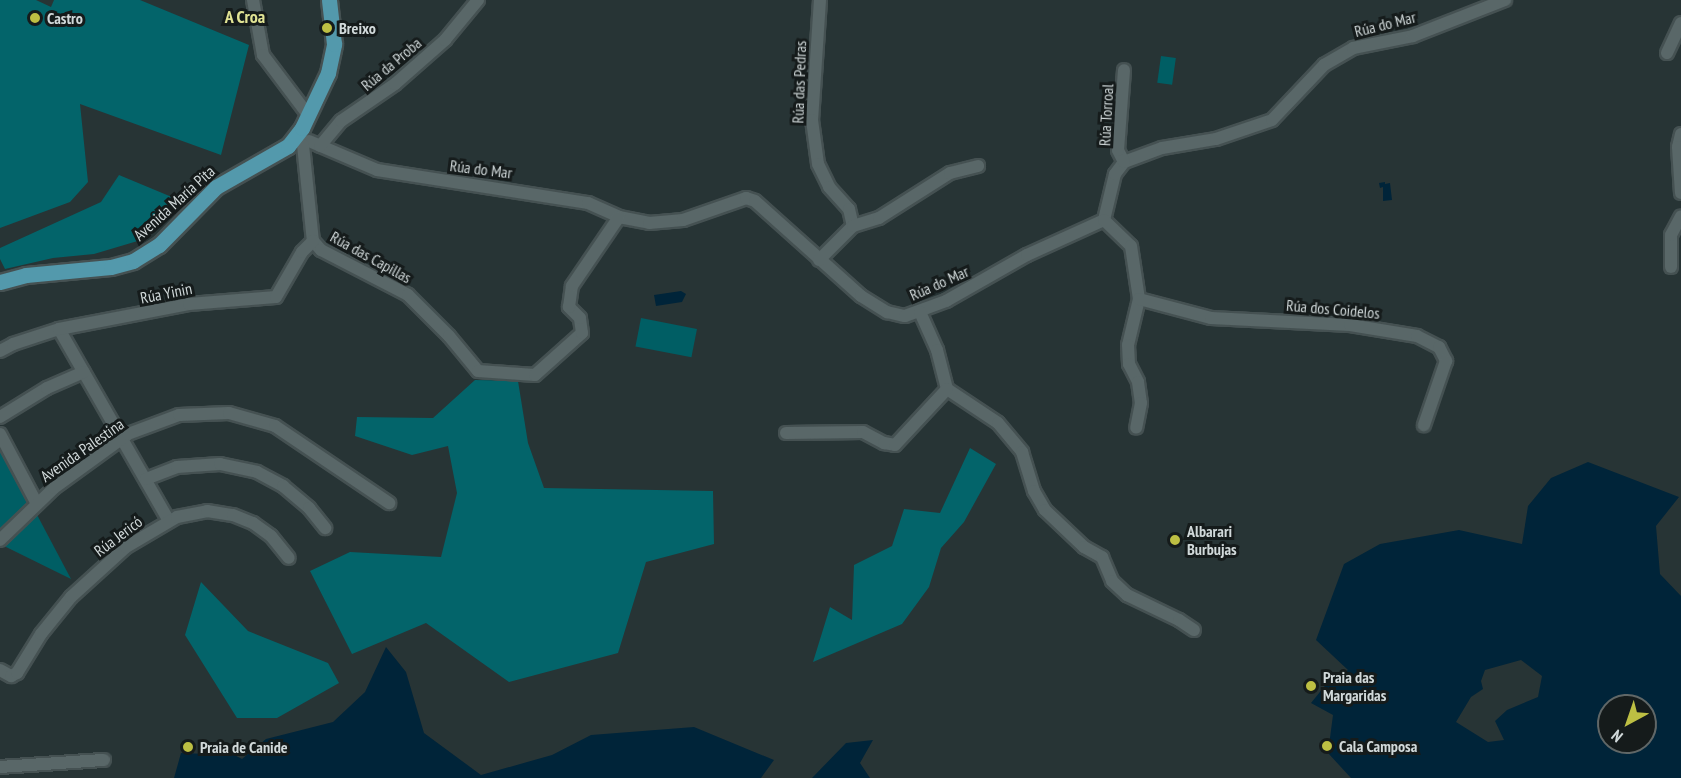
<!DOCTYPE html>
<html>
<head>
<meta charset="utf-8">
<style>
  body { margin:0 }
  #map { position:relative; width:1681px; height:778px; overflow:hidden; background:#273435; font-family:"PT Sans Narrow",sans-serif }
  div>[style] { position:absolute }
  .green>* { inset:0; background:#005e64; transform-origin:0 0 }
  .forest>* { inset:0; background:#03646a }
  .water>* { inset:0; background:#002439 }
  .roads { filter:drop-shadow(2px 0 #455152) drop-shadow(-2px 0 #455152) drop-shadow(0 2px #455152) drop-shadow(0 -2px #455152) }
  .minor>* { height:12px; margin:-6px; padding:0 6px; transform-origin:6px; border-radius:6px; background:#596768 }
  .major>* { height:15px; margin:-7.5px; padding:0 7.5px; transform-origin:7.5px; border-radius:7.5px; background:#5399ac }
  .dots>* { width:16px; height:16px; translate:-50% -50%; box-sizing:border-box; border:3px solid #151b1b; border-radius:50% }
  span { translate:-50% -50%; white-space:nowrap; text-align:center; line-height:1.15; -webkit-text-stroke:6px #151b1b; paint-order:stroke }
  .poi-label { font-size:16px; color:#d1d9da; font-weight:700 }
  .left { translate:0 -50%; text-align:left }
  .street-label { font-size:16px; color:#d1d9da }
  .neighbourhood-label { font-size:18px; color:#e0e394; font-weight:700 }
  .north { position:absolute; left:1597px; top:694px; width:60px; height:60px; box-sizing:border-box; background:#151b1b; border:2px solid #606767; border-radius:50%; rotate:220deg; font-size:16px; font-weight:700; line-height:24px; text-align:center; color:#d1d9da }
  .north::after { content:''; display:block; margin:auto; width:21px; height:27px; background:#bdbf43; clip-path:polygon(50% 0,100% 100%,50% 72%,0 100%) }
</style>
</head>
<body>
<div id="map">
  <div class="green">
    <div style="left:1161px;top:56px;width:15px;height:27px;rotate:8deg"></div>
    <div style="left:641px;top:318px;width:57px;height:29px;rotate:11deg"></div>
    <div style="clip-path:polygon(0 443px,28px 503px,0 533px)"></div>
    <div style="clip-path:polygon(35px 511px,71px 579px,2px 545px)"></div>
  </div>
  <div class="forest">
    <div style="clip-path:polygon(0 0,36px 0,51px 7px,54px 0,140px 0,249px 45px,221px 155px,80px 104px,88px 182px,70px 202px,0 228px)"></div>
    <div style="clip-path:polygon(119px 175px,179px 200px,141px 240px,94px 254px,53px 258px,5px 269px,0 259px,0 248px,101px 202px)"></div>
    <div style="clip-path:polygon(475px 380px,518px 381px,528px 443px,544px 488px,713px 491px,714px 544px,646px 562px,618px 653px,509px 682px,426px 623px,352px 654px,310px 571px,350px 552px,441px 557px,457px 493px,448px 446px,412px 455px,355px 436px,357px 417px,433px 418px)"></div>
    <div style="clip-path:polygon(970px 448px,996px 464px,964px 522px,941px 548px,929px 587px,902px 624px,813px 662px,830px 607px,852px 620px,854px 565px,892px 546px,904px 509px,940px 513px)"></div>
    <div style="clip-path:polygon(201px 582px,248px 631px,328px 663px,339px 683px,277px 718px,237px 718px,185px 635px)"></div>
  </div>
  <div class="water">
    <div style="clip-path:polygon(1385px 182px,1385px 184px,1390px 183px,1392px 200px,1383px 201px,1383px 187px,1380px 188px,1379px 183px)"></div>
    <div style="clip-path:polygon(681px 291px,686px 294px,682px 302px,656px 306px,654px 295px)"></div>
    <div style="clip-path:polygon(evenodd,1588px 462px,1679px 497px,1656px 526px,1660px 574px,1681px 596px,1681px 778px,1351px 778px,1328px 753px,1333px 715px,1311px 703px,1328px 682px,1348px 670px,1316px 640px,1344px 564px,1380px 544px,1459px 530px,1522px 544px,1528px 506px,1551px 478px,1588px 462px,1521px 660px,1542px 676px,1538px 697px,1507px 710px,1495px 721px,1504px 740px,1488px 742px,1456px 722px,1471px 697px,1483px 689px,1481px 681px,1485px 670px,1521px 660px,1588px 462px,1609px 706px,1645px 706px,1645px 742px,1609px 742px,1609px 706px)"></div>
    <div style="clip-path:polygon(386px 647px,406px 672px,424px 733px,481px 775px,552px 755px,591px 735px,694px 727px,774px 760px,761px 778px,174px 778px,181px 753px,208px 754px,225px 750px,242px 759px,266px 739px,333px 722px,365px 692px)"></div>
    <div style="clip-path:polygon(873px 740px,860px 763px,870px 778px,812px 778px,846px 743px)"></div>
  </div>
  <div class="roads">
    <div class="minor">
      <div style="left:253px;top:0;width:56px;rotate:79.7deg"></div>
      <div style="left:263px;top:55px;width:76px;rotate:53deg"></div>
      <div style="left:820px;top:0;width:120px;rotate:93.8deg"></div>
      <div style="left:812px;top:120px;width:44px;rotate:82.2deg"></div>
      <div style="left:818px;top:164px;width:25px;rotate:64deg"></div>
      <div style="left:829px;top:187px;width:30px;rotate:48deg"></div>
      <div style="left:849px;top:209px;width:17px;rotate:77deg"></div>
      <div style="left:1667px;top:53px;width:33px;rotate:-65deg"></div>
      <div style="left:1681px;top:134px;width:13px;rotate:103deg"></div>
      <div style="left:1678px;top:147px;width:46px;rotate:86.3deg"></div>
      <div style="left:309px;top:141px;width:74px;rotate:23.1deg"></div>
      <div style="left:377px;top:170px;width:214px;rotate:8.9deg"></div>
      <div style="left:588px;top:203px;width:34px;rotate:24deg"></div>
      <div style="left:619px;top:217px;width:31px;rotate:11deg"></div>
      <div style="left:649px;top:223px;width:34px;rotate:-5deg"></div>
      <div style="left:683px;top:220px;width:67px;rotate:-19.2deg"></div>
      <div style="left:746px;top:198px;width:9px;rotate:18deg"></div>
      <div style="left:755px;top:201px;width:142px;rotate:41.9deg"></div>
      <div style="left:861px;top:296px;width:31px;rotate:32deg"></div>
      <div style="left:887px;top:312px;width:18px;rotate:13deg"></div>
      <div style="left:905px;top:316px;width:44px;rotate:-20.1deg"></div>
      <div style="left:946px;top:301px;width:93px;rotate:-29.6deg"></div>
      <div style="left:1027px;top:255px;width:85px;rotate:-24.4deg"></div>
      <div style="left:1104px;top:220px;width:47px;rotate:-76.6deg"></div>
      <div style="left:1115px;top:174px;width:15px;rotate:-53deg"></div>
      <div style="left:1124px;top:162px;width:40px;rotate:-20.2deg"></div>
      <div style="left:1162px;top:148px;width:55px;rotate:-9.5deg"></div>
      <div style="left:1216px;top:139px;width:59px;rotate:-18.7deg"></div>
      <div style="left:1272px;top:120px;width:76px;rotate:-46.6deg"></div>
      <div style="left:1324px;top:65px;width:34px;rotate:-30deg"></div>
      <div style="left:1353px;top:48px;width:61px;rotate:-11.3deg"></div>
      <div style="left:1413px;top:36px;width:99px;rotate:-21.4deg"></div>
      <div style="left:303px;top:145px;width:97px;rotate:84.1deg"></div>
      <div style="left:313px;top:241px;width:12px;rotate:48deg"></div>
      <div style="left:321px;top:250px;width:98px;rotate:27.3deg"></div>
      <div style="left:408px;top:295px;width:58px;rotate:45deg"></div>
      <div style="left:449px;top:336px;width:45px;rotate:50.4deg"></div>
      <div style="left:478px;top:371px;width:57px;rotate:4deg"></div>
      <div style="left:535px;top:375px;width:63px;rotate:-41.8deg"></div>
      <div style="left:582px;top:333px;width:15px;rotate:-98deg"></div>
      <div style="left:580px;top:318px;width:16px;rotate:-135deg"></div>
      <div style="left:569px;top:307px;width:21px;rotate:-82deg"></div>
      <div style="left:572px;top:286px;width:83px;rotate:-55.7deg"></div>
      <div style="left:320px;top:146px;width:33px;rotate:-50deg"></div>
      <div style="left:341px;top:121px;width:65px;rotate:-34.4deg"></div>
      <div style="left:395px;top:84px;width:67px;rotate:-41.3deg"></div>
      <div style="left:445px;top:40px;width:52px;rotate:-50.5deg"></div>
      <div style="left:1124px;top:162px;width:13px;rotate:-117deg"></div>
      <div style="left:1118px;top:150px;width:80px;rotate:-85.7deg"></div>
      <div style="left:1104px;top:220px;width:37px;rotate:44deg"></div>
      <div style="left:1131px;top:246px;width:54px;rotate:81.4deg"></div>
      <div style="left:1139px;top:299px;width:47px;rotate:103.4deg"></div>
      <div style="left:1128px;top:345px;width:19px;rotate:87deg"></div>
      <div style="left:1129px;top:364px;width:20px;rotate:63deg"></div>
      <div style="left:1138px;top:382px;width:21px;rotate:82deg"></div>
      <div style="left:1141px;top:403px;width:25px;rotate:101deg"></div>
      <div style="left:819px;top:260px;width:48px;rotate:-45deg"></div>
      <div style="left:853px;top:226px;width:27px;rotate:-17deg"></div>
      <div style="left:879px;top:218px;width:84px;rotate:-32.4deg"></div>
      <div style="left:950px;top:173px;width:29px;rotate:-14deg"></div>
      <div style="left:1671px;top:267px;width:32px;rotate:-90deg"></div>
      <div style="left:1671px;top:235px;width:21px;rotate:-62deg"></div>
      <div style="left:1139px;top:299px;width:74px;rotate:14.8deg"></div>
      <div style="left:1211px;top:318px;width:139px;rotate:2.9deg"></div>
      <div style="left:1350px;top:325px;width:68px;rotate:9.3deg"></div>
      <div style="left:1417px;top:336px;width:25px;rotate:27deg"></div>
      <div style="left:1439px;top:347px;width:16px;rotate:63deg"></div>
      <div style="left:1446px;top:361px;width:68px;rotate:109deg"></div>
      <div style="left:920px;top:312px;width:42px;rotate:65.9deg"></div>
      <div style="left:937px;top:350px;width:40px;rotate:75.6deg"></div>
      <div style="left:947px;top:389px;width:61px;rotate:33.7deg"></div>
      <div style="left:998px;top:423px;width:38px;rotate:50deg"></div>
      <div style="left:1022px;top:452px;width:41px;rotate:72.9deg"></div>
      <div style="left:1034px;top:491px;width:22px;rotate:60deg"></div>
      <div style="left:1045px;top:510px;width:54px;rotate:43.5deg"></div>
      <div style="left:1084px;top:547px;width:21px;rotate:29deg"></div>
      <div style="left:1102px;top:557px;width:26px;rotate:67deg"></div>
      <div style="left:1112px;top:581px;width:21px;rotate:43deg"></div>
      <div style="left:1127px;top:595px;width:58px;rotate:25.7deg"></div>
      <div style="left:1179px;top:620px;width:18px;rotate:34deg"></div>
      <div style="left:59px;top:329px;width:221px;rotate:60.2deg"></div>
      <div style="left:0;top:351px;width:15px;rotate:-28deg"></div>
      <div style="left:13px;top:344px;width:48px;rotate:-18.1deg"></div>
      <div style="left:59px;top:329px;width:132px;rotate:-10.9deg"></div>
      <div style="left:189px;top:304px;width:87px;rotate:-4.6deg"></div>
      <div style="left:276px;top:297px;width:52px;rotate:-60deg"></div>
      <div style="left:302px;top:252px;width:16px;rotate:-45deg"></div>
      <div style="left:0;top:417px;width:55px;rotate:-31.7deg"></div>
      <div style="left:47px;top:388px;width:40px;rotate:-23.4deg"></div>
      <div style="left:786px;top:433px;width:77px;rotate:-0.7deg"></div>
      <div style="left:863px;top:432px;width:24px;rotate:28deg"></div>
      <div style="left:884px;top:443px;width:11px;rotate:10deg"></div>
      <div style="left:895px;top:445px;width:76px;rotate:-47.1deg"></div>
      <div style="left:0;top:434px;width:79px;rotate:62.1deg"></div>
      <div style="left:146px;top:479px;width:33px;rotate:-21deg"></div>
      <div style="left:177px;top:467px;width:43px;rotate:-4deg"></div>
      <div style="left:220px;top:464px;width:38px;rotate:12deg"></div>
      <div style="left:257px;top:472px;width:30px;rotate:28deg"></div>
      <div style="left:283px;top:486px;width:34px;rotate:40deg"></div>
      <div style="left:309px;top:508px;width:26px;rotate:51deg"></div>
      <div style="left:0;top:540px;width:75px;rotate:-43.9deg"></div>
      <div style="left:54px;top:488px;width:92px;rotate:-36.1deg"></div>
      <div style="left:128px;top:434px;width:54px;rotate:-20.4deg"></div>
      <div style="left:179px;top:415px;width:50px;rotate:-2.3deg"></div>
      <div style="left:229px;top:413px;width:48px;rotate:15.8deg"></div>
      <div style="left:275px;top:426px;width:138px;rotate:34deg"></div>
      <div style="left:0;top:670px;width:13px;rotate:29deg"></div>
      <div style="left:11px;top:676px;width:7px;rotate:-27deg"></div>
      <div style="left:17px;top:673px;width:46px;rotate:-58.4deg"></div>
      <div style="left:41px;top:634px;width:48px;rotate:-51deg"></div>
      <div style="left:71px;top:597px;width:74px;rotate:-42.3deg"></div>
      <div style="left:126px;top:547px;width:59px;rotate:-30.5deg"></div>
      <div style="left:177px;top:517px;width:31px;rotate:-11deg"></div>
      <div style="left:207px;top:511px;width:26px;rotate:9deg"></div>
      <div style="left:233px;top:515px;width:22px;rotate:22deg"></div>
      <div style="left:253px;top:523px;width:22px;rotate:36deg"></div>
      <div style="left:271px;top:536px;width:28px;rotate:51deg"></div>
      <div style="left:0;top:767px;width:104px;rotate:-3.9deg"></div>
    </div>
    <div class="major">
      <div style="left:0;top:282px;width:27px;rotate:-15deg"></div>
      <div style="left:26px;top:275px;width:85px;rotate:-5.4deg"></div>
      <div style="left:111px;top:267px;width:23px;rotate:-15deg"></div>
      <div style="left:133px;top:261px;width:31px;rotate:-32deg"></div>
      <div style="left:159px;top:245px;width:81px;rotate:-45.5deg"></div>
      <div style="left:216px;top:187px;width:83px;rotate:-29.7deg"></div>
      <div style="left:288px;top:146px;width:23px;rotate:-52deg"></div>
      <div style="left:302px;top:128px;width:61px;rotate:-64.7deg"></div>
      <div style="left:328px;top:73px;width:30px;rotate:-78deg"></div>
      <div style="left:334px;top:44px;width:44px;rotate:-96.5deg"></div>
    </div>
  </div>
  <div class="dots">
    <div style="left:35px;top:18px;background:#bdbf43"></div>
    <div style="left:327px;top:28px;background:#bdbf43"></div>
    <div style="left:1175px;top:540px;background:#bdbf43"></div>
    <div style="left:1311px;top:686px;background:#bdbf43"></div>
    <div style="left:1327px;top:746px;background:#bdbf43"></div>
    <div style="left:188px;top:747px;background:#bdbf43"></div>
  </div>
  <div class="poi-label">
    <span class="left" style="left:47px;top:18px">Castro</span>
    <span class="left" style="left:339px;top:28px">Breixo</span>
    <span class="left" style="left:1187px;top:540px">Albarari<br>Burbujas</span>
    <span class="left" style="left:1323px;top:686px">Praia das<br>Margaridas</span>
    <span class="left" style="left:1339px;top:746px">Cala Camposa</span>
    <span class="left" style="left:200px;top:747px">Praia de Canide</span>
  </div>
  <div class="street-label">
    <span style="left:1385px;top:24px;rotate:-14deg">Rúa do Mar</span>
    <span style="left:391px;top:64px;rotate:-40deg">Rúa da Proba</span>
    <span style="left:799px;top:82px;rotate:-88deg">Rúa das Pedras</span>
    <span style="left:1106px;top:115px;rotate:-87deg">Rúa Torroal</span>
    <span style="left:481px;top:169px;rotate:7deg">Rúa do Mar</span>
    <span style="left:174px;top:203px;rotate:-42deg">Avenida María Pita</span>
    <span style="left:371px;top:257px;rotate:29deg">Rúa das Capillas</span>
    <span style="left:939px;top:283px;rotate:-24deg">Rúa do Mar</span>
    <span style="left:166px;top:293px;rotate:-11deg">Rúa Yinin</span>
    <span style="left:1333px;top:309px;rotate:5deg">Rúa dos Coidelos</span>
    <span style="left:82px;top:450px;rotate:-35deg">Avenida Palestina</span>
    <span style="left:118px;top:536px;rotate:-37deg">Rúa Jericó</span>
  </div>
  <div class="neighbourhood-label">
    <span style="left:245px;top:17px">A Croa</span>
  </div>
  <div class="north">N</div>
</div>
</body>
</html>
